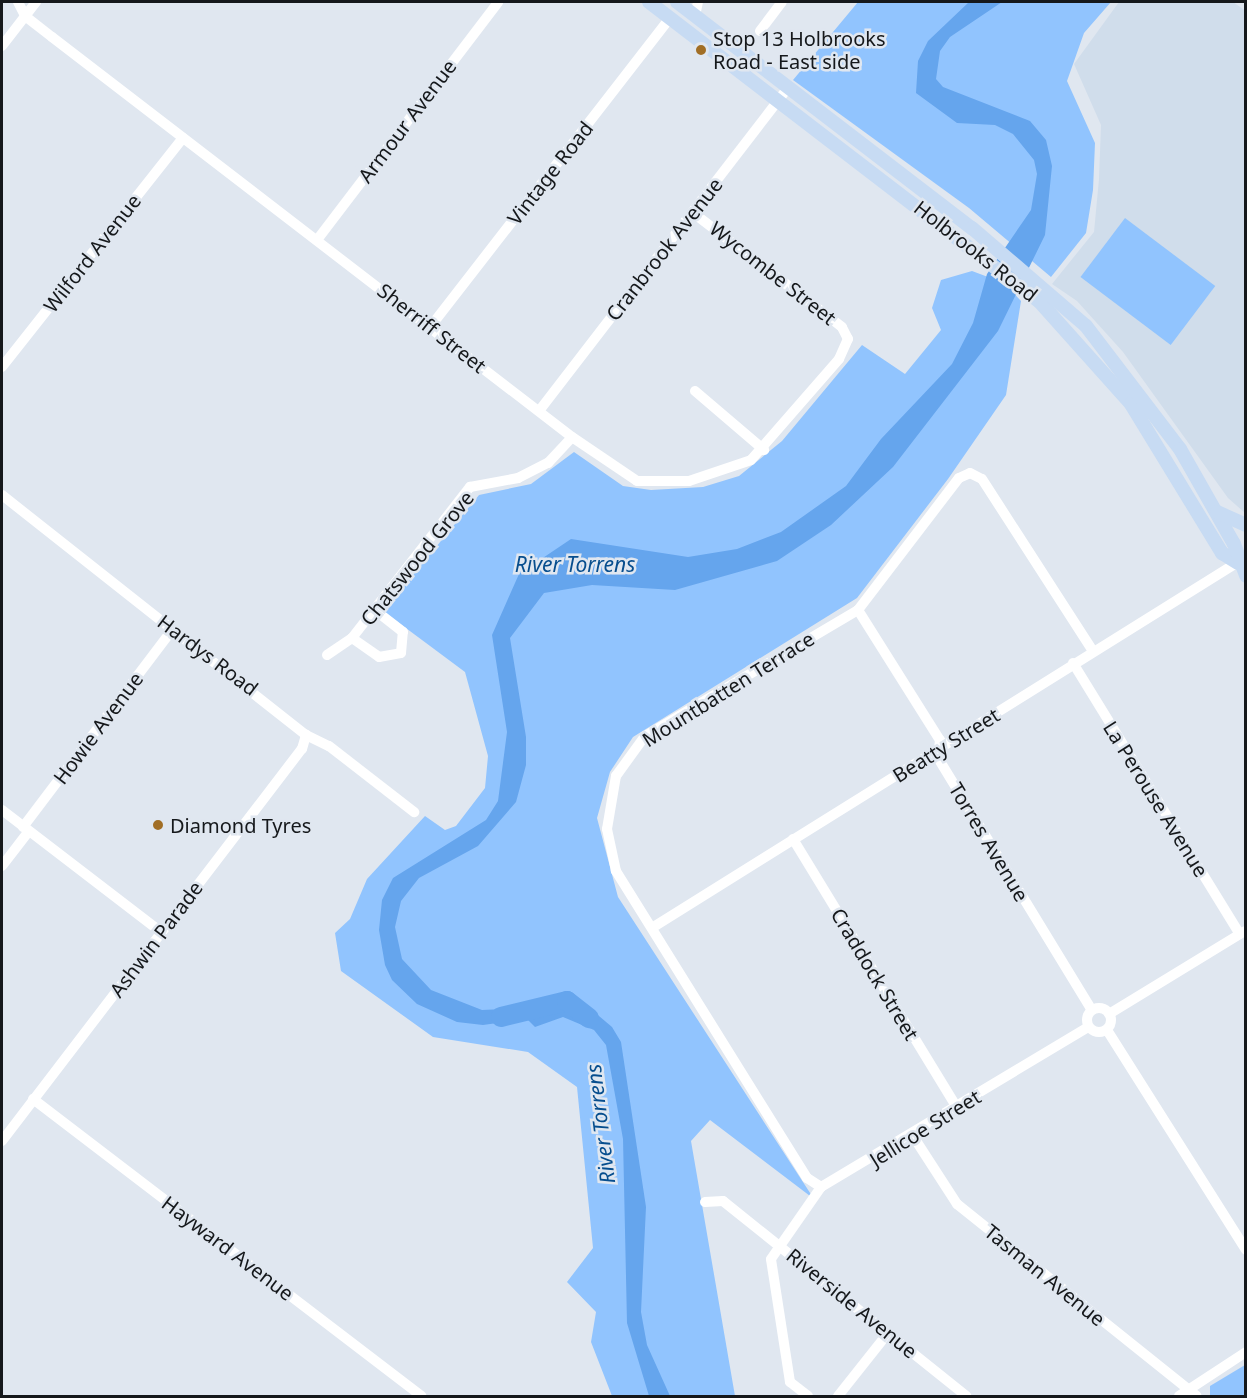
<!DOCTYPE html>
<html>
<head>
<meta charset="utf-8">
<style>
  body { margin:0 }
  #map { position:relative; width:1247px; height:1398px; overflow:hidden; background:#e0e7f0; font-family:"Noto Sans",sans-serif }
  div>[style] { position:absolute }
  .built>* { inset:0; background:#d0ddeb }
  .green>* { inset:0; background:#91c4fe; transform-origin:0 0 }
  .water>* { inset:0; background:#65a5ed }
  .river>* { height:20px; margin:-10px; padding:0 10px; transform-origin:10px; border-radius:10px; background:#65a5ed }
  .minor>* { height:10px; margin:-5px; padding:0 5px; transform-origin:5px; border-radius:5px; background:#fff }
  .minor>.ring { margin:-5px; padding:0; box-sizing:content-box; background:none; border:10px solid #fff; border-radius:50% }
  .major>* { height:14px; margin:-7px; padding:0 7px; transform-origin:7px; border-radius:7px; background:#c7dbf3 }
  .dots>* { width:16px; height:16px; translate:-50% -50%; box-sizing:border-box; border:3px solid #e0e7f0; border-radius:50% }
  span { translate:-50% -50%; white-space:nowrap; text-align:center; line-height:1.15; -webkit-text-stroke:5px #e0e7f0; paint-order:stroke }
  .poi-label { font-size:20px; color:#15181b }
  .left { translate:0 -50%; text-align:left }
  .street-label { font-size:20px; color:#15181b }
  .water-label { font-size:21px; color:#074e8e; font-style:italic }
  .frame { position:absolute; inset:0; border:3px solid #15181b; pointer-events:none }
</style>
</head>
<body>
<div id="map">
  <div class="built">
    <div style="clip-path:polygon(1119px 2px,1233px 2px,1246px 11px,1245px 513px,1228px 498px,1123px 352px,1077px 301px,1052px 284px,1094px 232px,1099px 179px,1101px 125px,1074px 64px)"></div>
  </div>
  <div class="green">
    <div style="clip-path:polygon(858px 2px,1111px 2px,1084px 33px,1067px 81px,1095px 143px,1093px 190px,1086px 233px,1051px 277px,969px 208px,793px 80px)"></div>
    <div style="left:1125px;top:218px;width:113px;height:74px;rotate:37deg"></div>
    <div style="clip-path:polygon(972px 271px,1004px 283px,1021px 301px,1006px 395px,948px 479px,857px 598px,633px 737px,610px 772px,597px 818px,618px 897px,814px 1199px,710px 1120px,691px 1141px,735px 1396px,612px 1396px,591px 1342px,596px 1312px,567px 1282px,593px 1248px,577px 1087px,528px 1052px,433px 1037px,341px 971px,335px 933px,350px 919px,367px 879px,425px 816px,445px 830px,456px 826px,485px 788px,488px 756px,465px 672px,383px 611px,479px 495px,531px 484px,574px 452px,623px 486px,651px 490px,703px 487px,739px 476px,782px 441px,862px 345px,905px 374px,941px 330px,932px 308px,941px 280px)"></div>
    <div style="clip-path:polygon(1245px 1365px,1245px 1396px,1210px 1396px,1210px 1386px)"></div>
  </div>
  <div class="water">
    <div style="clip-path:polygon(969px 2px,1002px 2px,950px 37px,940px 51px,936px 79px,943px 87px,1030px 121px,1046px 140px,1052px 166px,1045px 235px,998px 331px,893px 467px,831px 525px,777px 561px,675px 590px,592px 585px,544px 593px,510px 638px,526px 737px,526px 765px,516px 802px,478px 846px,419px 878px,401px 901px,395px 927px,402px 959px,431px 990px,482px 1010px,586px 1005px,612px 1027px,621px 1042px,646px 1207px,641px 1312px,647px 1345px,670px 1396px,649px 1396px,627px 1323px,623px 1139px,606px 1045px,594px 1030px,563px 1017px,535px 1027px,527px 1019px,483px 1025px,457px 1022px,417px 1004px,392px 980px,385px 965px,379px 930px,382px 900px,393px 878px,486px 820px,498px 801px,507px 732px,492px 635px,519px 574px,571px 539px,688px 557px,737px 549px,781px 532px,846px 486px,881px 439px,952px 364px,973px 323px,987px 274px,1031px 210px,1037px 174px,1034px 160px,1013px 134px,995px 125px,957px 123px,916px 93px,918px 61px,928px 41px)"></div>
  </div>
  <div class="river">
    <div style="left:501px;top:1017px;width:68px;rotate:-13.6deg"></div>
    <div style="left:567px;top:1001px;width:28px;rotate:38deg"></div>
  </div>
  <div class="minor">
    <div style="left:18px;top:2px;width:16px;rotate:63deg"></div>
    <div style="left:25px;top:16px;width:34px;rotate:38deg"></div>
    <div style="left:52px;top:37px;width:656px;rotate:37.57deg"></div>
    <div style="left:572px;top:437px;width:78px;rotate:34.1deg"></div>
    <div style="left:637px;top:481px;width:52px"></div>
    <div style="left:689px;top:481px;width:65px;rotate:-18.7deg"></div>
    <div style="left:751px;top:460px;width:134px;rotate:-48.9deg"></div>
    <div style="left:839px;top:359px;width:22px;rotate:-66deg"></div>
    <div style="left:848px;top:339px;width:13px;rotate:-117deg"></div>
    <div style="left:842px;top:327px;width:189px;rotate:-142.5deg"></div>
    <div style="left:695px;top:16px;width:14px;rotate:-78deg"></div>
    <div style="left:760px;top:31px;width:36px;rotate:-53deg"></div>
    <div style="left:2px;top:46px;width:56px;rotate:-52.3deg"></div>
    <div style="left:317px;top:240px;width:299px;rotate:-52.7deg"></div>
    <div style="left:431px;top:326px;width:388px;rotate:-52.2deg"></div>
    <div style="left:2px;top:367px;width:292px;rotate:-51.7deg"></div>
    <div style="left:695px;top:391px;width:91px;rotate:40.5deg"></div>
    <div style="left:539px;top:411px;width:408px;rotate:-52.4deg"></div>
    <div style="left:2px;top:495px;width:387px;rotate:38.3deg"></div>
    <div style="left:306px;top:735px;width:25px;rotate:26deg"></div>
    <div style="left:329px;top:746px;width:108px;rotate:37.8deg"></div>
    <div style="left:858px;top:610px;width:154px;rotate:57.8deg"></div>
    <div style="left:940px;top:740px;width:18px;rotate:96deg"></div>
    <div style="left:938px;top:758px;width:295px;rotate:58.6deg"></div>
    <div style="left:352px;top:638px;width:33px;rotate:35deg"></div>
    <div style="left:379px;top:657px;width:22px;rotate:-10deg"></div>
    <div style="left:401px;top:653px;width:21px;rotate:-85deg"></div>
    <div style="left:403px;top:632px;width:36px;rotate:-142deg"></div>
    <div style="left:327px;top:655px;width:30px;rotate:-34deg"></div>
    <div style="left:352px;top:638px;width:192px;rotate:-52deg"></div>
    <div style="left:470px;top:487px;width:49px;rotate:-10.6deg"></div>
    <div style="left:518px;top:478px;width:34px;rotate:-27deg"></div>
    <div style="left:548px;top:463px;width:35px;rotate:-47deg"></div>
    <div style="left:1073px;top:663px;width:318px;rotate:58.4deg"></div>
    <div style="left:2px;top:810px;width:200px;rotate:37.5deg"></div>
    <div style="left:23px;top:827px;width:248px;rotate:-52.9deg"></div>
    <div style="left:793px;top:839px;width:315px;rotate:58.6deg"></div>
    <div style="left:2px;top:866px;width:44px;rotate:-52.4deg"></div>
    <div style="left:655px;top:926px;width:693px;rotate:-31.97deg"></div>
    <div class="ring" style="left:1087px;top:1008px;width:14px;height:14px"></div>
    <div style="left:1109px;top:1014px;width:159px;rotate:-31.4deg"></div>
    <div style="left:1107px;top:1030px;width:260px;rotate:57.7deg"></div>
    <div style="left:33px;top:1099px;width:489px;rotate:37.4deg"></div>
    <div style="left:913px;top:1136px;width:81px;rotate:57.1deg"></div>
    <div style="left:957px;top:1204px;width:307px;rotate:38.7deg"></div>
    <div style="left:2px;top:1141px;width:494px;rotate:-52.6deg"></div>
    <div style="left:302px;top:749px;width:15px;rotate:-74deg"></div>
    <div style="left:821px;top:1187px;width:17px;rotate:-147deg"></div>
    <div style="left:807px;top:1178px;width:362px;rotate:-121.9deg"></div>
    <div style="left:616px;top:871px;width:43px;rotate:-102.1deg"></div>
    <div style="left:607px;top:829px;width:54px;rotate:-80.4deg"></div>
    <div style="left:616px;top:776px;width:49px;rotate:-54.1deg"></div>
    <div style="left:645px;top:736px;width:247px;rotate:-30.6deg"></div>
    <div style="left:858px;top:610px;width:166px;rotate:-52.6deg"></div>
    <div style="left:959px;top:478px;width:12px;rotate:-24deg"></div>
    <div style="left:970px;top:473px;width:13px;rotate:27deg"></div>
    <div style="left:982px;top:479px;width:205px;rotate:57.2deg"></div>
    <div style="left:821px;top:1187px;width:311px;rotate:-30.9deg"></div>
    <div style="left:705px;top:1202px;width:18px;rotate:-3deg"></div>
    <div style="left:723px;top:1201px;width:312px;rotate:38.7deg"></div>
    <div style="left:808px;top:1396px;width:23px;rotate:-142deg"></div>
    <div style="left:790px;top:1382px;width:124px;rotate:-98.8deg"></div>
    <div style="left:771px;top:1259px;width:88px;rotate:-55.2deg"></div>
    <div style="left:838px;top:1396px;width:80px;rotate:-51.6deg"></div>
    <div style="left:1179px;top:1396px;width:80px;rotate:-33.3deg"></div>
  </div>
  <div class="major">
    <div style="left:649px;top:2px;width:491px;rotate:37.5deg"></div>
    <div style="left:1039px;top:301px;width:138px;rotate:48.2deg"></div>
    <div style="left:1131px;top:404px;width:175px;rotate:58.6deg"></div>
    <div style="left:1222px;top:553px;width:19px;rotate:32deg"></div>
    <div style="left:677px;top:2px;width:372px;rotate:37.5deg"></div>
    <div style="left:972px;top:228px;width:150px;rotate:40.7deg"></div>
    <div style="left:1086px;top:326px;width:155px;rotate:52.6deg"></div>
    <div style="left:1180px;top:449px;width:109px;rotate:60.4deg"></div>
    <div style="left:1234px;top:544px;width:34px;rotate:69deg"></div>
    <div style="left:1217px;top:512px;width:32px;rotate:24deg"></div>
  </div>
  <div class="dots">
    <div style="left:701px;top:50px;background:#a16e25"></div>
    <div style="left:158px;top:825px;background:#a16e25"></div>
  </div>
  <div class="poi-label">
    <span class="left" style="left:713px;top:50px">Stop 13 Holbrooks<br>Road - East side</span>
    <span class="left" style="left:170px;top:825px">Diamond Tyres</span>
  </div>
  <div class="street-label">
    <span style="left:407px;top:121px;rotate:-53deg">Armour Avenue</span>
    <span style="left:550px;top:173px;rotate:-52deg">Vintage Road</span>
    <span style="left:664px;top:249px;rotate:-52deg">Cranbrook Avenue</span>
    <span style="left:976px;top:251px;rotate:38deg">Holbrooks Road</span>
    <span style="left:92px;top:253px;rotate:-52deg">Wilford Avenue</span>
    <span style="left:773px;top:273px;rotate:38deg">Wycombe Street</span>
    <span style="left:432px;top:328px;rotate:38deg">Sherriff Street</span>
    <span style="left:417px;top:558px;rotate:-51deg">Chatswood Grove</span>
    <span style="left:208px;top:655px;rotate:37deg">Hardys Road</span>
    <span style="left:728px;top:689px;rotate:-32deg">Mountbatten Terrace</span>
    <span style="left:98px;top:728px;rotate:-53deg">Howie Avenue</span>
    <span style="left:946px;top:745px;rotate:-32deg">Beatty Street</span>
    <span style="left:1156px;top:799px;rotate:58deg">La Perouse Avenue</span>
    <span style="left:989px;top:842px;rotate:59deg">Torres Avenue</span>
    <span style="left:156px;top:939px;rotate:-53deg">Ashwin Parade</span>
    <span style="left:875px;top:974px;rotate:59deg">Craddock Street</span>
    <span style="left:925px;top:1128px;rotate:-32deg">Jellicoe Street</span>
    <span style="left:228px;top:1248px;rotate:37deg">Hayward Avenue</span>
    <span style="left:1045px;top:1275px;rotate:39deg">Tasman Avenue</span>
    <span style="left:852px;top:1303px;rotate:39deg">Riverside Avenue</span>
  </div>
  <div class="water-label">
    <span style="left:575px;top:564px">River Torrens</span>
    <span style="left:600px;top:1124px;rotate:-97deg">River Torrens</span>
  </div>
  <div class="frame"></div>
</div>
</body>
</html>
